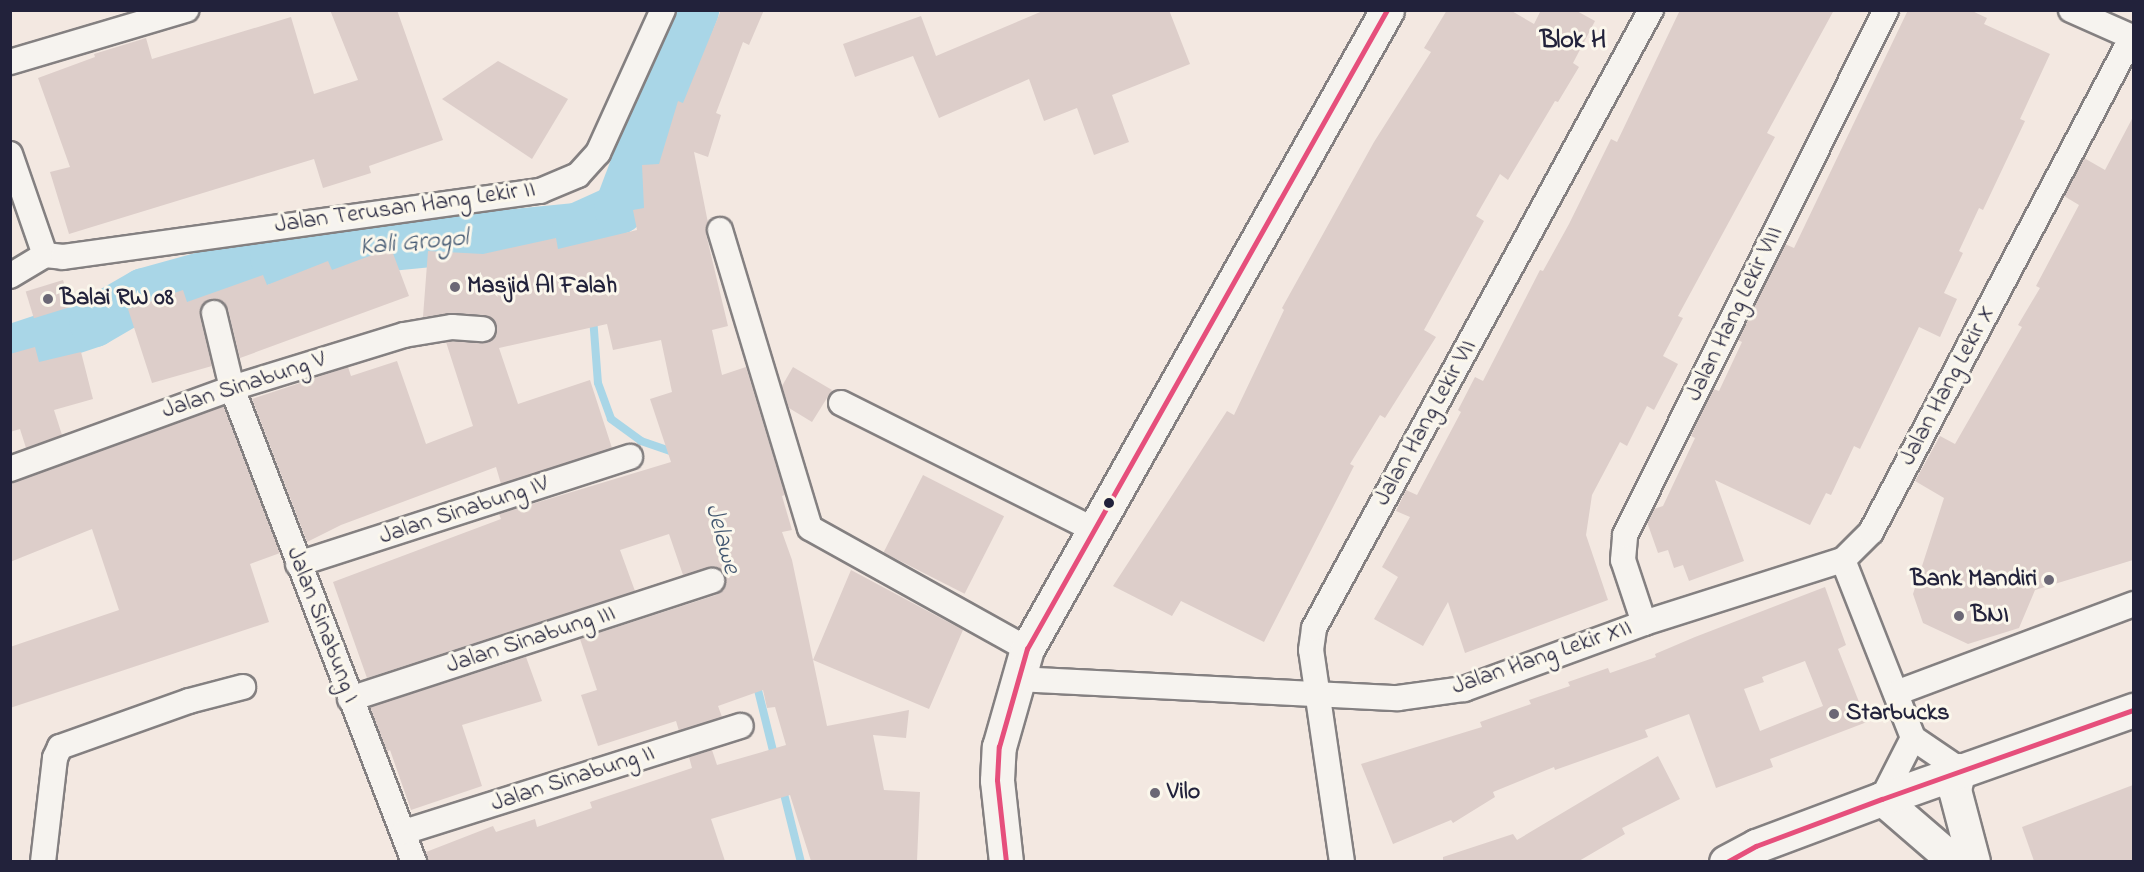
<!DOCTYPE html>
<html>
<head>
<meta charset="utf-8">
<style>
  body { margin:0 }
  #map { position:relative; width:2144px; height:872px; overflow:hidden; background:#f3e8e1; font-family:"Indie Flower",sans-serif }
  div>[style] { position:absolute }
  .stream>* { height:8px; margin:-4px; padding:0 4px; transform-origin:4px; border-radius:4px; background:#a9d6e7 }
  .river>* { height:50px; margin:-25px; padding:0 25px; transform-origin:25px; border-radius:25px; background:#a9d6e7 }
  .building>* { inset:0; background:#ddceca; transform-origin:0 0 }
  .roads { filter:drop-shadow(2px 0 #848081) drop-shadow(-2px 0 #848081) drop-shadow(0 2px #848081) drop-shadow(0 -2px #848081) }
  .minor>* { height:24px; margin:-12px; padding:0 12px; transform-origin:12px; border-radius:12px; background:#f6f3ef }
  .tertiary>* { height:32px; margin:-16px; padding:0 16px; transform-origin:16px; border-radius:16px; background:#f6f3ef }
  .primary>* { height:33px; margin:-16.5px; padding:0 16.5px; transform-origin:16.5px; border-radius:16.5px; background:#f6f3ef }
  .bus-1>* { height:4.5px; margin:-2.25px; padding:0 2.25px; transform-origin:2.25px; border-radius:2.25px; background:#e64f7c }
  .dots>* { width:16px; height:16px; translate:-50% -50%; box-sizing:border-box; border:3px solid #fbf7ec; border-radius:50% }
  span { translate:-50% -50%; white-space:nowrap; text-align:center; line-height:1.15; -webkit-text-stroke:6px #fbf7ec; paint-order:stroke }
  .street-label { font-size:24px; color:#22223b }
  .poi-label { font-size:24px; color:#22223b; font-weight:700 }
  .left { translate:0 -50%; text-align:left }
  .right { translate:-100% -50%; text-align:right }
  .neighbourhood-label { font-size:26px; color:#22223b; font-weight:700 }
  .water-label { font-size:26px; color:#415670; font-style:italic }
  .frame { position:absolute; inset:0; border:12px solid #22223b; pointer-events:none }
</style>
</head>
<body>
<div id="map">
  <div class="stream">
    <div style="left:577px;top:228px;width:26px;rotate:79deg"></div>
    <div style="left:593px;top:317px;width:66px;rotate:85.7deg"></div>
    <div style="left:598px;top:383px;width:38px;rotate:70deg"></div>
    <div style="left:611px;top:419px;width:37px;rotate:36deg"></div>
    <div style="left:641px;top:441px;width:37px;rotate:19deg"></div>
    <div style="left:756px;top:682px;width:79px;rotate:76.1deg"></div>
    <div style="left:782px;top:786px;width:78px;rotate:76deg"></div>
  </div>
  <div class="river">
    <div style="left:10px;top:350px;width:89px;rotate:-18.4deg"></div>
    <div style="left:94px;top:322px;width:58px;rotate:-30.1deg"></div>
    <div style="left:144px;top:293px;width:136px;rotate:-15.4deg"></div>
    <div style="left:275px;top:257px;width:303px;rotate:-5.5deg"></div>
    <div style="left:577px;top:228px;width:46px;rotate:-24.3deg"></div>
    <div style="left:619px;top:209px;width:213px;rotate:-69.3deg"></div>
  </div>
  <div class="building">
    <div style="clip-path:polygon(330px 10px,397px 10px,443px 140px,369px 166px,371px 173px,323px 188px,314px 159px,69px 234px,50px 172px,70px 167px,38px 78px,95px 57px,94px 54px,146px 38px,152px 59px,291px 17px,314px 94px,358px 80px)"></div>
    <div style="clip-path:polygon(721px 10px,764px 10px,749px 45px,743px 42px,716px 113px,721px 115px,708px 157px,694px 152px,708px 223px,706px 234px,728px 326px,712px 330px,722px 375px,746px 367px,785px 495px,782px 496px,792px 530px,782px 532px,792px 560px,813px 660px,851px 570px,963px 630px,929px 709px,813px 660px,827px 726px,909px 710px,906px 738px,873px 735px,884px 790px,920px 792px,917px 861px,811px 861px,790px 795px,711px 819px,725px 861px,428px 861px,426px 852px,493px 826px,496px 832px,535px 819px,537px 827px,592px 808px,590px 802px,692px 768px,689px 757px,712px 750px,717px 765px,786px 745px,775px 707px,767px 708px,763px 690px,718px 706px,722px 717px,703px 723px,679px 731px,676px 721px,598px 746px,581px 695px,597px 690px,580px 639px,716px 595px,726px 585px,725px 576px,716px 567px,683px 575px,669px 534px,620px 550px,635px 591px,367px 678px,333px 582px,501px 519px,499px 514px,671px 462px,650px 399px,672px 392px,661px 340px,613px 350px,607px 324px,499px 348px,518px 404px,590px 380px,612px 448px,501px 484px,496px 467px,341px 525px,307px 542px,252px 399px,348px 367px,351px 376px,397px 361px,426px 444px,473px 426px,446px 342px,489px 342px,495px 336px,496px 323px,484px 315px,453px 313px,423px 317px,428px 251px,483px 254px,556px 238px,558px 249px,637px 230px,633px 210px,644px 208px,642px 165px,659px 164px,678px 101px,683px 103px)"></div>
    <div style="clip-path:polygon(1045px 10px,1169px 10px,1190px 64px,1112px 95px,1129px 142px,1094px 155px,1077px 108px,1044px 121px,1029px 79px,939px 118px,913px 56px,855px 77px,843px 44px,921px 16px,936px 56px)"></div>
    <div style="clip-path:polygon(1447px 10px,1510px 10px,1534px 24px,1541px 10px,1575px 10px,1595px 21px,1573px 63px,1579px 67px,1558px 102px,1555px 101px,1508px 180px,1500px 174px,1476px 216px,1484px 221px,1424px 330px,1436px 337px,1385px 418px,1380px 415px,1350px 464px,1354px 466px,1264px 642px,1181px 601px,1172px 616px,1113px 586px,1227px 411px,1234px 415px,1284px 310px,1282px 308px,1374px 142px,1431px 52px,1424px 48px)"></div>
    <div style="clip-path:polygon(1680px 10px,1834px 10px,1767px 133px,1775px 137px,1678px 316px,1683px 318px,1663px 356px,1678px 364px,1654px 410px,1647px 406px,1627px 446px,1620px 442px,1592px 495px,1586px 535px,1608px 600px,1465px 653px,1448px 602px,1423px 646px,1374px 619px,1398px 577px,1382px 567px,1410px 517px,1396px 511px,1406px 490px,1417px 495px,1461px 412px,1458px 410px,1475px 377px,1483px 381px,1540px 270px,1543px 271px,1569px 224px,1611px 139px,1617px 142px)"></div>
    <div style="clip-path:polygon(1908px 10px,1970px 10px,1987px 18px,1984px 24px,2050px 54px,2020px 119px,2025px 121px,1983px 210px,1979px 208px,1959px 251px,1963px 253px,1944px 293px,1957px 299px,1940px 337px,1919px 327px,1860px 449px,1854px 446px,1831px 495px,1826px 493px,1810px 525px,1715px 480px,1744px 561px,1689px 581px,1683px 565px,1674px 568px,1668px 550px,1658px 553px,1647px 522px,1654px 509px,1663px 506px,1695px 438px,1691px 436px,1704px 408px,1713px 389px,1719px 391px,1742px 342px,1738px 340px,1785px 244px,1794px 248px)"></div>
    <div style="clip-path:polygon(498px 61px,568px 99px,532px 159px,442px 99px)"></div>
    <div style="clip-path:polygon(2133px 117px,2133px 560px,2035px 590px,2019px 628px,1968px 644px,1923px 623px,1913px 594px,1944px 498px,1915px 481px,1940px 436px,1955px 444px,2022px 327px,2018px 325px,2040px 288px,2036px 286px,2079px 205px,2064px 196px,2084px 158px,2105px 170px)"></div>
    <div style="clip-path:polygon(391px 248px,409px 296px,240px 358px,228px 309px,219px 300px,210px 299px,204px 303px,200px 316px,212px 366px,152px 383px,128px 309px,183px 290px,187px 302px,263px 275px,267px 285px,328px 261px,332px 270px)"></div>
    <div style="left:63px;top:280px;width:28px;height:39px;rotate:73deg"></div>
    <div style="clip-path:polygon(35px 347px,39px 362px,81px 352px,93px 399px,54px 410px,62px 435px,26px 448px,20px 429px,10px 432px,10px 354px)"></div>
    <div style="clip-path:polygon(793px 367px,832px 390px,812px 422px,789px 408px,782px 386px)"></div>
    <div style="clip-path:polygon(224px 406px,280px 553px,250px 564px,269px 622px,10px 708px,10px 647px,119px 610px,92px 529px,10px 562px,10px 483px)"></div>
    <div style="left:923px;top:475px;width:91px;height:87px;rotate:27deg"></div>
    <div style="clip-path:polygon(evenodd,1825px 587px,1846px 645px,1838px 649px,1867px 722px,1770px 759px,1773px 767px,1716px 788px,1689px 714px,1645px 730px,1648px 737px,1555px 770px,1554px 767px,1493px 792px,1495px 797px,1453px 823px,1451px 820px,1393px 844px,1361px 764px,1482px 727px,1480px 722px,1531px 704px,1529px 700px,1570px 686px,1568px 682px,1608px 668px,1610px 673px,1656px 657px,1655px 654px,1695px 637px,1825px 587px,1805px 661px,1823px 706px,1760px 731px,1744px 689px,1764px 682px,1762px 677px,1805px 661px)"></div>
    <div style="clip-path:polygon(526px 657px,542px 701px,462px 725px,482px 786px,411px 810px,390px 750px,387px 752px,370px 707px)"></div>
    <div style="clip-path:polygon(1658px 756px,1680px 799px,1622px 828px,1625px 834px,1579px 861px,1443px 861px,1443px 857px,1513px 834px,1517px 840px)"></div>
    <div style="clip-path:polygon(2133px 785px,2133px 861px,2034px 861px,2022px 827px)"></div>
  </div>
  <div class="roads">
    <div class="minor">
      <div style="left:2071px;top:10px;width:67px;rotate:23.9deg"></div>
      <div style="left:10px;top:62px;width:184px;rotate:-16.5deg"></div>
      <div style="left:10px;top:154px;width:107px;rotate:70.9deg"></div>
      <div style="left:720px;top:230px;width:311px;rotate:73.2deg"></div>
      <div style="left:810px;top:528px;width:248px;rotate:29.1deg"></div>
      <div style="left:10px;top:276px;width:41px;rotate:-31deg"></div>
      <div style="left:45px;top:255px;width:18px;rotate:6deg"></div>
      <div style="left:63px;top:257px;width:482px;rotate:-7.9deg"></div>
      <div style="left:540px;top:191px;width:41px;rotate:-22.8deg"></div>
      <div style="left:578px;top:175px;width:30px;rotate:-48deg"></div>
      <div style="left:598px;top:153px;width:157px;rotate:-65.6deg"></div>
      <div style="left:214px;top:313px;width:77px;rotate:76.5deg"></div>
      <div style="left:232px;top:388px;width:508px;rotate:68.99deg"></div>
      <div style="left:841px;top:403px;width:284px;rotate:26.6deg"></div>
      <div style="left:10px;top:469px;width:236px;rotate:-20deg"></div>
      <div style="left:232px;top:388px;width:180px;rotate:-17.1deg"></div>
      <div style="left:404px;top:335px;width:49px;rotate:-9.5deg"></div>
      <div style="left:452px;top:327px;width:31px;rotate:4deg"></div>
      <div style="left:1843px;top:560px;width:191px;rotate:68.5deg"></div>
      <div style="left:1913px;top:738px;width:57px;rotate:34.2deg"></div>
      <div style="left:298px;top:564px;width:349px;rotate:-17.9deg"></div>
      <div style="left:1644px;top:623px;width:66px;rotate:-108.4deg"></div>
      <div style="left:1623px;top:560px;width:25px;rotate:-85deg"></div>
      <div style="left:1625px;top:535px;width:586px;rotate:-63.57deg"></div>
      <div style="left:1017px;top:679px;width:381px;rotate:2.9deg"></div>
      <div style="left:1398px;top:698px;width:67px;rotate:-7.8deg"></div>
      <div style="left:1464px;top:689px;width:192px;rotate:-20.1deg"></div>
      <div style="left:1644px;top:623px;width:209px;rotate:-17.6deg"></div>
      <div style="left:1843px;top:560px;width:40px;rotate:-45deg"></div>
      <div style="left:1871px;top:532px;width:560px;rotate:-62.2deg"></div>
      <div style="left:1896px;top:693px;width:254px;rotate:-20.5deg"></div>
      <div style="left:350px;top:699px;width:381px;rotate:-18.1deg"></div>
      <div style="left:1882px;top:799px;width:68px;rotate:-63.1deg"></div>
      <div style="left:404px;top:832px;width:353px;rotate:-17.5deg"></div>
      <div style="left:43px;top:862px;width:105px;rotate:-83.4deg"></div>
      <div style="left:55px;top:758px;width:12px;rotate:-66deg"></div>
      <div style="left:60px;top:747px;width:137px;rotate:-19.6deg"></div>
      <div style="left:189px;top:701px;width:56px;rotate:-14.5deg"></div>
      <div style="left:1342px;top:862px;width:214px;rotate:-98.3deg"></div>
      <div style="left:1311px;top:650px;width:22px;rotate:-82deg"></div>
      <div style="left:1314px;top:628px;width:704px;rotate:-61.4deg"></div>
    </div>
    <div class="tertiary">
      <div style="left:1960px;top:770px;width:21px;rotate:104deg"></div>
      <div style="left:1955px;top:790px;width:74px;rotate:75.2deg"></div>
      <div style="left:1882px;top:799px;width:96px;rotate:40.8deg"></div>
    </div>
    <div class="primary">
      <div style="left:1006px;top:862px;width:82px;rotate:-96.3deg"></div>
      <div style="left:997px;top:780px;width:33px;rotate:-87deg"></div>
      <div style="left:999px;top:747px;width:102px;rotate:-74.1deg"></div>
      <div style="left:1027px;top:649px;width:733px;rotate:-60.6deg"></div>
      <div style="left:1726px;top:862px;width:34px;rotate:-28deg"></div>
      <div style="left:1756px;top:846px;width:134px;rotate:-20.5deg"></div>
      <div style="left:1882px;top:799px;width:267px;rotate:-19.5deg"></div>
    </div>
  </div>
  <div class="bus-1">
    <div style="left:1006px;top:862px;width:82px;rotate:-96.3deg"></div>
    <div style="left:997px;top:780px;width:33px;rotate:-87deg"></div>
    <div style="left:999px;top:747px;width:102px;rotate:-74.1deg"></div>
    <div style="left:1027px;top:649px;width:733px;rotate:-60.6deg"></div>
    <div style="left:1727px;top:862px;width:33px;rotate:-29deg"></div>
    <div style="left:1756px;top:846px;width:134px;rotate:-20.5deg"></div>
    <div style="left:1882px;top:799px;width:267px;rotate:-19.5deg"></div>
  </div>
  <div class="dots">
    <div style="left:455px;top:287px;background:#6b6775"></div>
    <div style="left:48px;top:299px;background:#6b6775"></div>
    <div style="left:1109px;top:503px;background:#22223b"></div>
    <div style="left:2049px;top:580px;background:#6b6775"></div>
    <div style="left:1959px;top:616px;background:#6b6775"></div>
    <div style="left:1834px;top:714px;background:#6b6775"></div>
    <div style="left:1155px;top:793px;background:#6b6775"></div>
  </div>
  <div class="street-label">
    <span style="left:405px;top:208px;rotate:-8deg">Jalan Terusan Hang Lekir II</span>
    <span style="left:1735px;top:314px;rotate:-64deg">Jalan Hang Lekir VIII</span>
    <span style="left:244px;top:386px;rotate:-18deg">Jalan Sinabung V</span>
    <span style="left:1948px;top:386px;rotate:-62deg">Jalan Hang Lekir X</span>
    <span style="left:1426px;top:423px;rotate:-61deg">Jalan Hang Lekir VII</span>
    <span style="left:464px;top:511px;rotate:-18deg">Jalan Sinabung IV</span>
    <span style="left:322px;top:625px;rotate:69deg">Jalan Sinabung I</span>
    <span style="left:531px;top:640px;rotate:-18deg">Jalan Sinabung III</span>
    <span style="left:1542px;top:658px;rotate:-19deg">Jalan Hang Lekir XII</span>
    <span style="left:573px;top:779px;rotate:-18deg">Jalan Sinabung II</span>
  </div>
  <div class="poi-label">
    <span class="left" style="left:467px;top:287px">Masjid Al Falah</span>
    <span class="left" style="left:60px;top:299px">Balai RW 08</span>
    <span class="right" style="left:2037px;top:580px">Bank Mandiri</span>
    <span class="left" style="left:1971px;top:616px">BNI</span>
    <span class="left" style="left:1846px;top:714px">Starbucks</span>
    <span class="left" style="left:1167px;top:793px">Vilo</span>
  </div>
  <div class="neighbourhood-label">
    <span style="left:1573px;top:42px">Blok H</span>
  </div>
  <div class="water-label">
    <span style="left:414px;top:244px;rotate:-5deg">Kali Grogol</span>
    <span style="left:721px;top:539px;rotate:74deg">Jelawe</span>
  </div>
  <div class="frame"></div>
</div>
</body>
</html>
